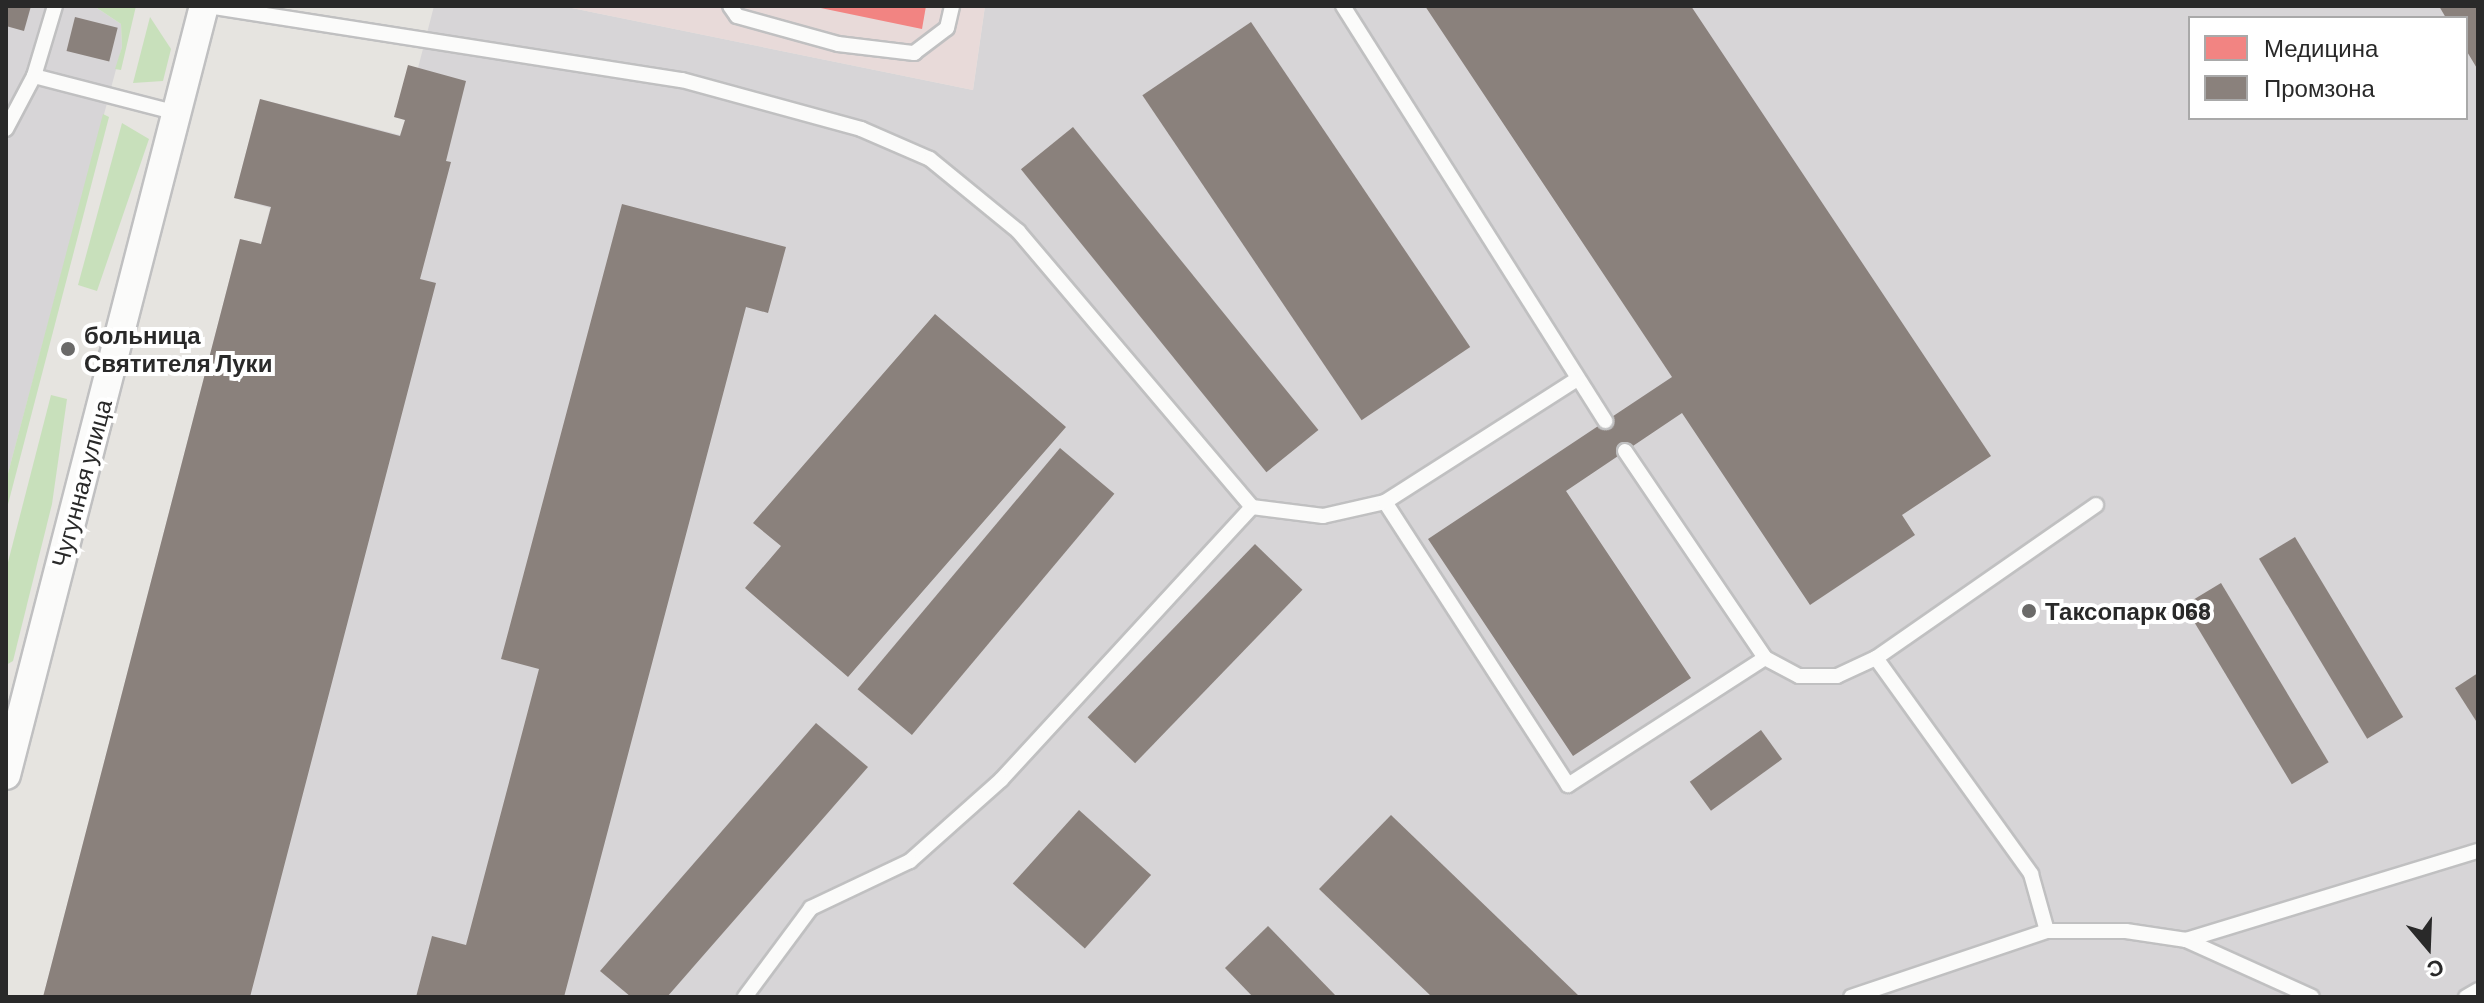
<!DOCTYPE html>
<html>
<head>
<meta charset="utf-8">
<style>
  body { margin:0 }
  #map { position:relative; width:2484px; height:1003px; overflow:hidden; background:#e6e4e0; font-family:Barlow,sans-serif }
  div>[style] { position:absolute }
  .industrial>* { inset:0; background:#d7d5d7 }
  .medical>* { inset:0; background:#e8dad9 }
  .green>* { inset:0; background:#c8e0bb }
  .health>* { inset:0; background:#f28482 }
  .industry>* { inset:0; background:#8a817c; transform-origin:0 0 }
  .roads { filter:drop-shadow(2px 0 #c0c0c1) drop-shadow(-2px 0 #c0c0c1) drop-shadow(0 2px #c0c0c1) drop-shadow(0 -2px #c0c0c1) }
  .service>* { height:14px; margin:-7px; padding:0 7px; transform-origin:7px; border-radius:7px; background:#fbfbfa }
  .minor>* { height:28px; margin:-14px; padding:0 14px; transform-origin:14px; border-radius:14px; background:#fbfbfa }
  .dots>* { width:22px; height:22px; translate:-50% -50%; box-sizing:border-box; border:4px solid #fff; border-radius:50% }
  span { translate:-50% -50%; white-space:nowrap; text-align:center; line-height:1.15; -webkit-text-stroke:8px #fff; paint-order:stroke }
  .poi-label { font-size:24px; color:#292929; font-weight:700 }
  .left { translate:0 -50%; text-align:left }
  .street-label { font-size:24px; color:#292929 }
  .frame { position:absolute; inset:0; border:8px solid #292929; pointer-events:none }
  .legend { position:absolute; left:2188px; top:16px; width:280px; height:104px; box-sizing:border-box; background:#fff; border:2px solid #a9a9a9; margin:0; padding:10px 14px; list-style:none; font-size:24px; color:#292929 }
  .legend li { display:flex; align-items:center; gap:16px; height:40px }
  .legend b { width:40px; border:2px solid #a9a9a9 }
  .north { position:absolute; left:2388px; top:907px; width:80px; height:80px; -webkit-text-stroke:6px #fff; paint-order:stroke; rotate:161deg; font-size:22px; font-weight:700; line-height:32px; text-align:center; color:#292929 }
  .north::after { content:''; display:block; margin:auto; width:28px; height:36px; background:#292929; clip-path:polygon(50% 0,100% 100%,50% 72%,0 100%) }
</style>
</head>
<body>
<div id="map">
  <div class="industrial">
    <div style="clip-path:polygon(6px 6px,94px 6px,121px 24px,122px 47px,6px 481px)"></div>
    <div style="clip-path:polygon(evenodd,434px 6px,562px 6px,973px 90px,985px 6px,2478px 6px,2478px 997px,43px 997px,240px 239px,261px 244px,270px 208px,234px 198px,260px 99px,400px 135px,405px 120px,394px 117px,418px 68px,434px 6px,2190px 18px,2466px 18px,2466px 118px,2190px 118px,2190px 18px)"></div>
  </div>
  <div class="medical">
    <div style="clip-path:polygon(562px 6px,985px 6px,973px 90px)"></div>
  </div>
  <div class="green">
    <div style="clip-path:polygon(94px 6px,136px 6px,121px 70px,115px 69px,122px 47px,121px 24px)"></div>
    <div style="clip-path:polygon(150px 17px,171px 49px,163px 81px,133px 83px)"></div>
    <div style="clip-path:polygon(103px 114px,109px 117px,6px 512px,6px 481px)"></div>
    <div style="clip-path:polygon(122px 123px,149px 139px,97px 291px,78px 285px)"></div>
    <div style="clip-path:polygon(51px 395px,67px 399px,52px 504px,13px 661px,6px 665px,6px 570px)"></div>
  </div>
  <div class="health">
    <div style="clip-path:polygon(811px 6px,926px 6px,922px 29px)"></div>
  </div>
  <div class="industry">
    <div style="clip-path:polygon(6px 6px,31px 6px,24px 31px,6px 26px)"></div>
    <div style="clip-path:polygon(1425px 6px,1691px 6px,1991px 456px,1902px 515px,1915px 535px,1810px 605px,1682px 413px,1566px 491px,1691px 678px,1573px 756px,1428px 539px,1672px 377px)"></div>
    <div style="clip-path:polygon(2439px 6px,2478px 6px,2478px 70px,2466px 50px,2466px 18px,2446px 18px)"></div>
    <div style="left:75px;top:17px;width:44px;height:35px;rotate:14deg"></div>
    <div style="left:1251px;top:22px;width:392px;height:131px;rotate:56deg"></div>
    <div style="clip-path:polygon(408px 65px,466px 81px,446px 161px,451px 162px,420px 279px,436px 283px,250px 997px,43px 997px,240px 239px,261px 244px,271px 207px,234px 198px,260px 99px,400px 136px,405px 120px,394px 117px)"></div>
    <div style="left:1073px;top:127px;width:390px;height:67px;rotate:51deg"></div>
    <div style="clip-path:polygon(622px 204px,786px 247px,768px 313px,746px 307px,564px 997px,416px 997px,432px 936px,466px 945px,539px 669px,501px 659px)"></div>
    <div style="clip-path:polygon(935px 314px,1066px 427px,848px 677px,745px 588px,781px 546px,753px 523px)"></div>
    <div style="left:1060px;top:448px;width:71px;height:315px;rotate:40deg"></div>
    <div style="left:2295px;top:537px;width:210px;height:42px;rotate:59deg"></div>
    <div style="left:1255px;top:544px;width:66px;height:241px;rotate:44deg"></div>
    <div style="left:2221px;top:583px;width:209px;height:43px;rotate:59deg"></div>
    <div style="clip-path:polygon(2478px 673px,2478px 724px,2455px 688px)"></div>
    <div style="clip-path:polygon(816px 723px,868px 767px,667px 997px,631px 997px,600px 971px)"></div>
    <div style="left:1761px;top:730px;width:36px;height:88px;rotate:54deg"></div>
    <div style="left:1079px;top:810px;width:97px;height:99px;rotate:42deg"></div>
    <div style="clip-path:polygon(1391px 815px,1580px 997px,1432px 997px,1319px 889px)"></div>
    <div style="clip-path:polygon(1268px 926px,1337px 997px,1253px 997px,1225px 968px)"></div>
  </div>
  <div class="roads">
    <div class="service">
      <div style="left:208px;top:6px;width:480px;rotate:8.9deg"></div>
      <div style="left:682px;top:80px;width:186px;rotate:15.3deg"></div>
      <div style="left:861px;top:129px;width:75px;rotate:23.5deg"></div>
      <div style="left:930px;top:159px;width:114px;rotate:39.3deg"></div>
      <div style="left:1018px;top:231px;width:362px;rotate:49.7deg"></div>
      <div style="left:1252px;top:507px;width:371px;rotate:132.6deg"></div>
      <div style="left:1001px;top:780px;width:122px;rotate:138.3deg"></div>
      <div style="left:910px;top:861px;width:110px;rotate:154.6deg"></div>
      <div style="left:811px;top:908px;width:111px;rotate:126.6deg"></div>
      <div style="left:730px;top:6px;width:12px;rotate:55deg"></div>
      <div style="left:737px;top:16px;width:105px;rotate:15.5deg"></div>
      <div style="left:838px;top:44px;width:77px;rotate:6.8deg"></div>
      <div style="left:914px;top:53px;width:41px;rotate:-37.1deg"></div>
      <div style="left:947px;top:28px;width:23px;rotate:-77deg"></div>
      <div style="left:1343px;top:6px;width:491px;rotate:57.7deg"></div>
      <div style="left:34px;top:76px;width:148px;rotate:14.5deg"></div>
      <div style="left:6px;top:129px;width:60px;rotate:-62.2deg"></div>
      <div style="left:34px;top:76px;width:73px;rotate:-73.3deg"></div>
      <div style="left:1625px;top:451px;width:250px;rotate:55.9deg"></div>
      <div style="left:1765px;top:658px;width:38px;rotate:28deg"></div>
      <div style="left:1799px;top:676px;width:38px"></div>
      <div style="left:1837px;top:676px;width:43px;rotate:-24.8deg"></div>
      <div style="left:1876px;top:658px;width:268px;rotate:-34.8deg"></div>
      <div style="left:1385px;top:502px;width:337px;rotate:57.1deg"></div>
      <div style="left:1568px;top:785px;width:234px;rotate:-32.8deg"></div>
      <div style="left:1252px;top:507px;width:72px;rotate:7.2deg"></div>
      <div style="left:1323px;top:516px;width:64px;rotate:-12.7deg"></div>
      <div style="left:1385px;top:502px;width:228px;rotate:-32.6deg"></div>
      <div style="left:1876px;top:658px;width:266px;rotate:54.3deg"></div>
      <div style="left:2031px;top:874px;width:59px;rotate:74.3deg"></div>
      <div style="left:2186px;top:940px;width:305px;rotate:-17deg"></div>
      <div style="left:1851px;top:997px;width:207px;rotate:-18.6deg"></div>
      <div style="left:2047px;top:931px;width:79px"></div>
      <div style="left:2126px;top:931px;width:61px;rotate:8.5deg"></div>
      <div style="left:2186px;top:940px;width:138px;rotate:24.3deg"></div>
      <div style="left:2466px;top:997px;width:14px;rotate:-30deg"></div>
    </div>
    <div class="minor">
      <div style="left:6px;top:775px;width:794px;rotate:-75.56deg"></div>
    </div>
  </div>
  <div class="dots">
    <div style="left:68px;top:349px;background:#6b6a69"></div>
    <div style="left:2029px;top:611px;background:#6b6a69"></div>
  </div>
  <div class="poi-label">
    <span class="left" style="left:84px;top:349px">больница<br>Святителя Луки</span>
    <span class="left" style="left:2045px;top:611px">Таксопарк 068</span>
  </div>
  <div class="street-label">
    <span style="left:81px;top:483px;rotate:-75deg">Чугунная улица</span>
  </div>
  <div class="frame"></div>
  <ul class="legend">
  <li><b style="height:22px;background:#f28482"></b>Медицина</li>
  <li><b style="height:22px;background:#8a817c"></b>Промзона</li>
  </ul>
  <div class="north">С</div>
</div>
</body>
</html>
